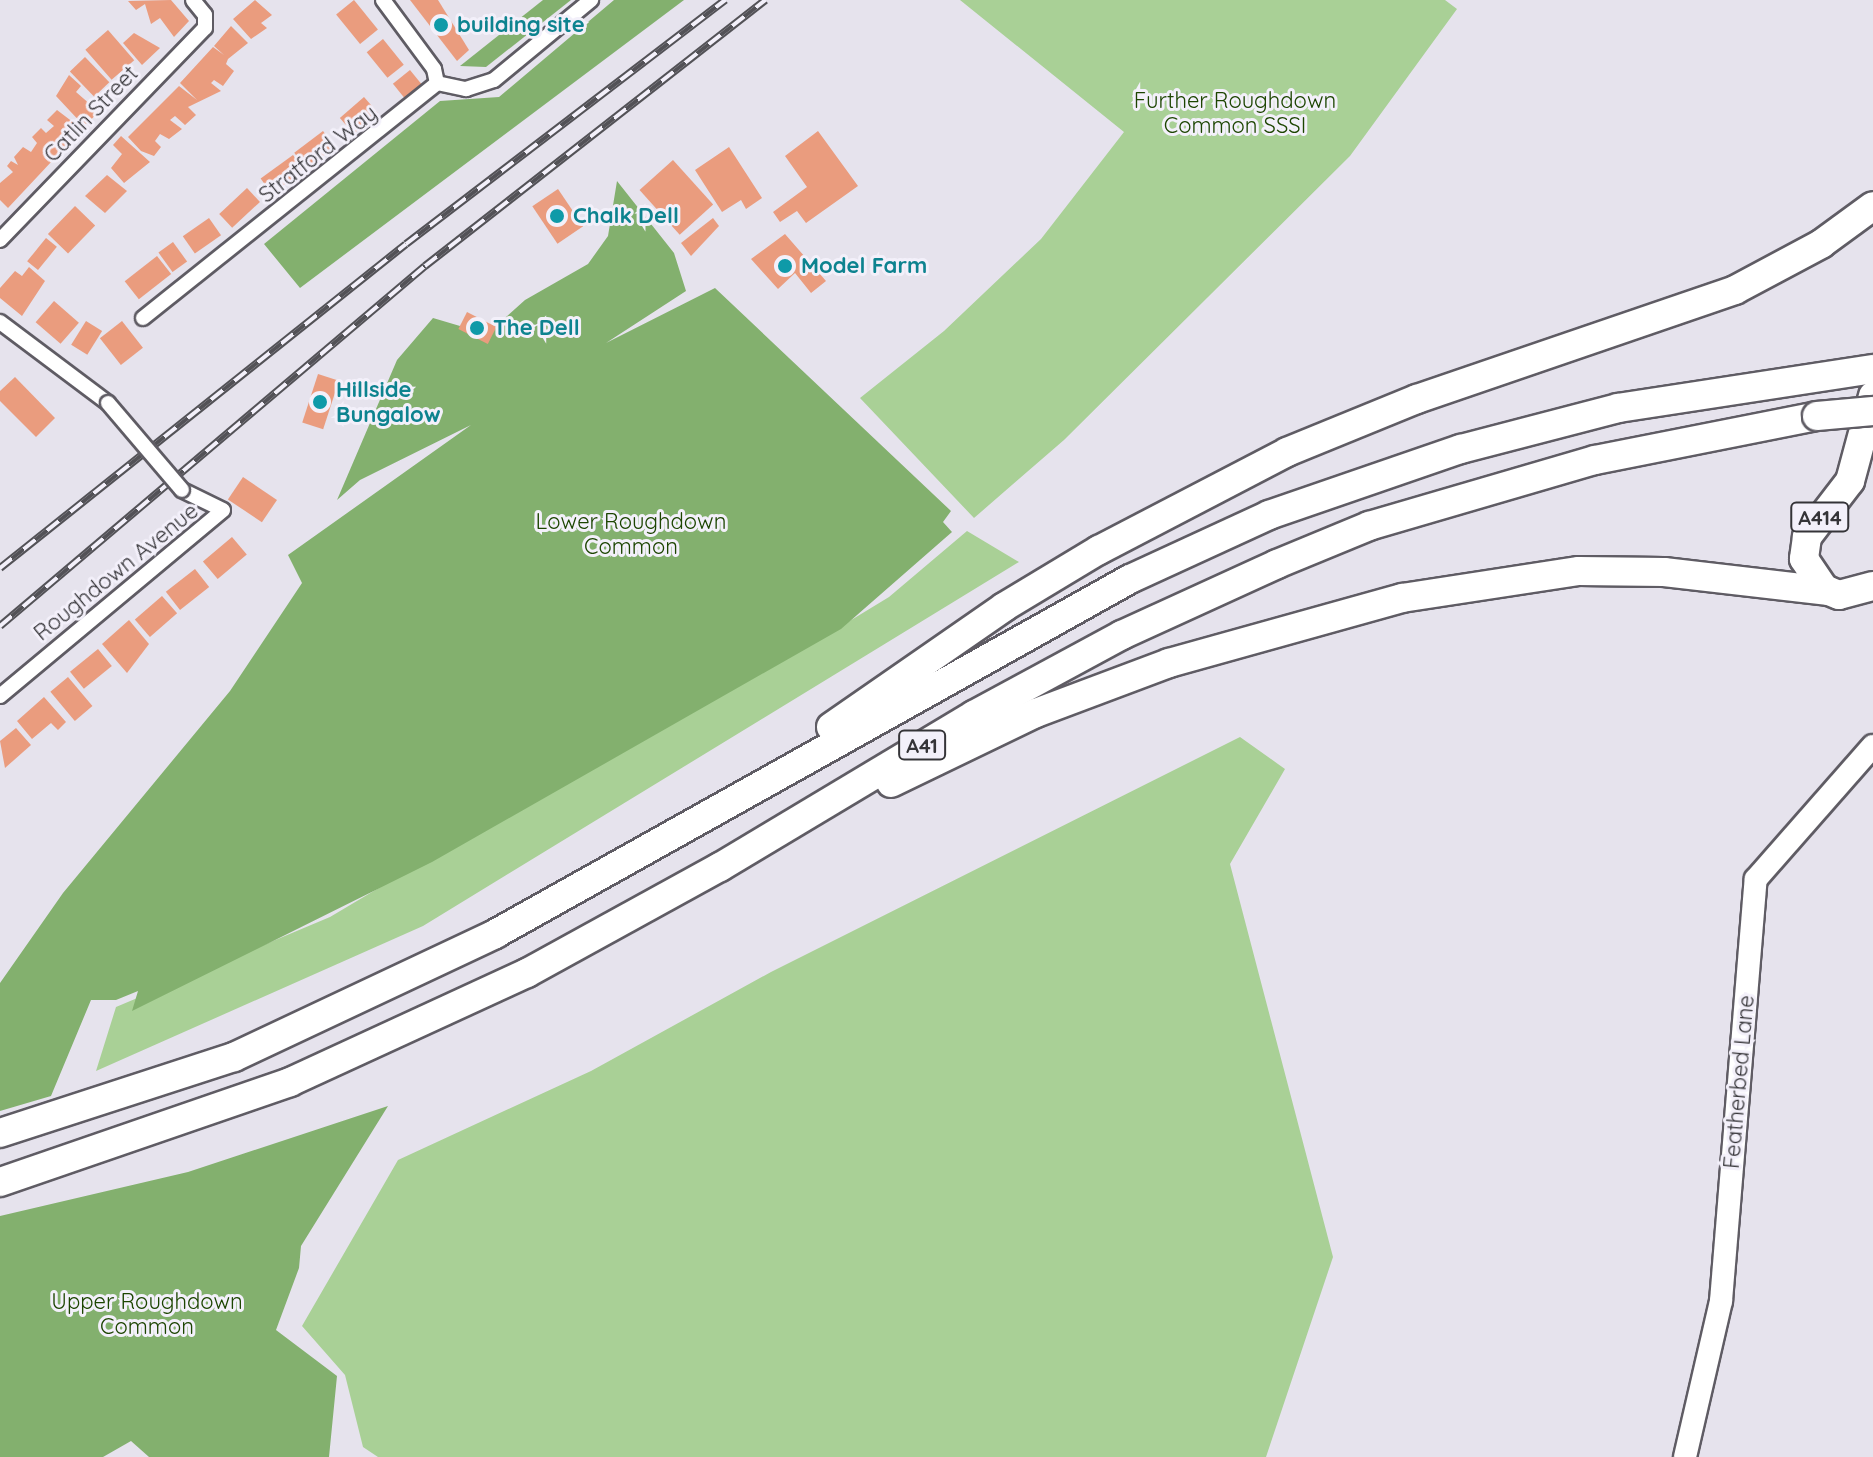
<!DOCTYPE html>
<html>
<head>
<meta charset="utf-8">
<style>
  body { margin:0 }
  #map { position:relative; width:1873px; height:1457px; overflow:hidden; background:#e6e3ed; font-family:Quicksand,sans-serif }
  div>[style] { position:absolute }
  .green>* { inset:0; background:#a9d096 }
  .forest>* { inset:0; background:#83b06e }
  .building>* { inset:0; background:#ea9c7e; transform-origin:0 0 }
  .roads { filter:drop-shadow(2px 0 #5f5c64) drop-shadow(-2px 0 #5f5c64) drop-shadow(0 2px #5f5c64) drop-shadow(0 -2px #5f5c64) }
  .street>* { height:14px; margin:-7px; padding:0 7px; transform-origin:7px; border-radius:7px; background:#fff }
  .secondary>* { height:22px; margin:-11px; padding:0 11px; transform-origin:11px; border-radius:11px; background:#fff }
  .highway>* { height:28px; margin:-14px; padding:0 14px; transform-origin:14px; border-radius:14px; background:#fff }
  .rail>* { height:8px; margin-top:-4px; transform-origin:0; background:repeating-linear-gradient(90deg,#f3f0fa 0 15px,#535257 0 30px); box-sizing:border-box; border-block:2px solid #535257 }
  .bridges { filter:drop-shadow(2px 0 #5f5c64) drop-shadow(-2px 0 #5f5c64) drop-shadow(0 2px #5f5c64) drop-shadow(0 -2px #5f5c64) }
  .street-bridge>* { height:14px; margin:-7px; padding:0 7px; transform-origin:7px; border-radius:7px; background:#fff }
  .highway-bridge>* { height:28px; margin:-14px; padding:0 14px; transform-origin:14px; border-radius:14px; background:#fff }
  .dots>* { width:22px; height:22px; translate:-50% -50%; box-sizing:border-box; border:4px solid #f3f0fa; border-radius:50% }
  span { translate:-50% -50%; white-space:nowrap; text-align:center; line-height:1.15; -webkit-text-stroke:6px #f3f0fa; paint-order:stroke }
  .shield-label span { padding:2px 6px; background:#f3f0fa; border:2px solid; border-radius:6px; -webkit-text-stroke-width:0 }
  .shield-label { font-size:20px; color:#353438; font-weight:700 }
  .culture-label { font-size:22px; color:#0d838f; font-weight:700 }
  .left { translate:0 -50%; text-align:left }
  .park-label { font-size:22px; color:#1c4500 }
  .street-label { font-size:22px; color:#353438 }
</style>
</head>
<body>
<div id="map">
  <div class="green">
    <div style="clip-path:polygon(960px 0,1445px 0,1457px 9px,1350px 156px,1064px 440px,974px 518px,860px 398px,944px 331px,1041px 239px,1124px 132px)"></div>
    <div style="clip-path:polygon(967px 531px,1019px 562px,423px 926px,96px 1071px,116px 1007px,330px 917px,574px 772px,802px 650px,889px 597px)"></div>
    <div style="clip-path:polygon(1240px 737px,1285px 769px,1230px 864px,1333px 1257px,1266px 1457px,378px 1457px,363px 1447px,345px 1375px,302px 1326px,398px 1160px,591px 1071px,771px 972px)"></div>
  </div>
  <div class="forest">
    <div style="clip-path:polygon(543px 0,571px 0,486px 67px,460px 66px)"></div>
    <div style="clip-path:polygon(614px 0,684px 0,300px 288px,264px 244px,440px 101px,499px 97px)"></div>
    <div style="clip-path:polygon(617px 181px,674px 253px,686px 291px,606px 343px,715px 288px,951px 511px,943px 522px,952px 532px,841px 629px,432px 862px,132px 1011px,138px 991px,116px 1000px,91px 1000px,51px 1096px,0 1111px,0 983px,63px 893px,230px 691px,302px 583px,288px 555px,471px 425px,360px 480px,337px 500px,397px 360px,433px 318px,487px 334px,525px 300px,588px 264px,608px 236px)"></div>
    <div style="clip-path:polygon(388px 1106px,301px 1246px,299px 1268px,276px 1330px,337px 1376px,329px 1457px,149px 1457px,131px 1441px,103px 1457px,0 1457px,0 1216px,188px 1172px)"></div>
  </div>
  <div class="building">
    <div style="clip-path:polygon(171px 0,189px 21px,174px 37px,160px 18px,151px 24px,145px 4px,136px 10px,128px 1px)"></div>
    <div style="clip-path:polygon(255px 0,272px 15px,261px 23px,267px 28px,251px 39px,233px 19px)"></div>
    <div style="left:354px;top:0;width:38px;height:23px;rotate:51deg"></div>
    <div style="clip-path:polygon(410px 0,438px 0,469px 50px,457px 61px)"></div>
    <div style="clip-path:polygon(231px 26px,248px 43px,228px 59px,226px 64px,234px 71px,223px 86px,214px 80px,211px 83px,221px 91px,188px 107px,196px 115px,185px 125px,175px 116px,170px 120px,182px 129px,169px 139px,160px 134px,155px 141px,161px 147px,154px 156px,141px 151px,128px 137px,179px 86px,197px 100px,180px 83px,213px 47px,224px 55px,214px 46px)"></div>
    <div style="left:108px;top:30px;width:40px;height:30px;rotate:49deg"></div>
    <div style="clip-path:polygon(134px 33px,160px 48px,142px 65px,123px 43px)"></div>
    <div style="left:383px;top:39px;width:33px;height:21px;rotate:51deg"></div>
    <div style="left:85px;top:57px;width:35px;height:21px;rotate:46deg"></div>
    <div style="left:410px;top:70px;width:19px;height:22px;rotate:51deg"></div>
    <div style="clip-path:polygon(69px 75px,81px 86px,76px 92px,99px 112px,84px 126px,56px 96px)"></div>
    <div style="left:364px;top:97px;width:21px;height:32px;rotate:49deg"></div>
    <div style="clip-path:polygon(57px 110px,82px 129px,8px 208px,0 200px,0 183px,13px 172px,7px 166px,11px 161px,18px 165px,14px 157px,23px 147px,31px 152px,37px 143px,32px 137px,41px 128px,46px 133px,54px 126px,47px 120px)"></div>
    <div style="left:323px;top:131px;width:20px;height:36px;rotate:53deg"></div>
    <div style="clip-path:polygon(818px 131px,858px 186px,806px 223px,797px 211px,780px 222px,773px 212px,807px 187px,785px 156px)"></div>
    <div style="clip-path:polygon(121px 136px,150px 162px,124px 183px,111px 168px,122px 154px,113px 145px)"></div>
    <div style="clip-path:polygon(729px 147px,762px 198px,746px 209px,741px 200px,722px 212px,695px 170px)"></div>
    <div style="left:293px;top:155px;width:19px;height:40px;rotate:54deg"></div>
    <div style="left:673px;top:160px;width:60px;height:45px;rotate:48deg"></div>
    <div style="clip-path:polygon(107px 175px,127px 191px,105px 213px,85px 196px)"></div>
    <div style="left:247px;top:188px;width:19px;height:38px;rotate:47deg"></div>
    <div style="left:558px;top:189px;width:45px;height:31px;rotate:56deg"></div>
    <div style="left:75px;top:206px;width:28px;height:39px;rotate:44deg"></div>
    <div style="left:209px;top:218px;width:21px;height:32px;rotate:55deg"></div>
    <div style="clip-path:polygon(713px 218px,719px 226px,691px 256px,681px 243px)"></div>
    <div style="clip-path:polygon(785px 234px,826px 281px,811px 293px,795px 273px,778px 289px,751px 259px)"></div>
    <div style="left:46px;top:238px;width:14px;height:30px;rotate:39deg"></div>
    <div style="left:173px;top:242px;width:24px;height:18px;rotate:54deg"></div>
    <div style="left:157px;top:256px;width:23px;height:41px;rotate:52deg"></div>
    <div style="clip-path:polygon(29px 267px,45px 281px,22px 316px,0 298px,0 288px,15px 271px,22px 276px)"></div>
    <div style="left:54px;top:301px;width:33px;height:28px;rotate:41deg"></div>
    <div style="left:467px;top:312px;width:33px;height:19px;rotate:27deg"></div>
    <div style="left:86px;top:321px;width:19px;height:28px;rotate:32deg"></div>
    <div style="left:122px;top:321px;width:34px;height:28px;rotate:52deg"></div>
    <div style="left:318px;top:374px;width:22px;height:51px;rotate:18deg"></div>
    <div style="clip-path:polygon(15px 377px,55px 418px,36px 437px,0 401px,0 391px)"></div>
    <div style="left:243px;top:477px;width:41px;height:27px;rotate:34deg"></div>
    <div style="left:232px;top:537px;width:23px;height:38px;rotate:50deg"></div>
    <div style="left:195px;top:569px;width:23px;height:37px;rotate:52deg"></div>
    <div style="left:162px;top:596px;width:23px;height:36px;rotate:49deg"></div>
    <div style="clip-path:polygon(129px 620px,149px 644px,127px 673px,102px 644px)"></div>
    <div style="left:98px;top:649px;width:22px;height:36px;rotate:51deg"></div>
    <div style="left:68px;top:677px;width:38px;height:23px;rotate:50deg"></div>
    <div style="clip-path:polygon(44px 697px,66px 722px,58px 730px,51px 723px,32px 739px,17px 721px)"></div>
    <div style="clip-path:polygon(16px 728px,31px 745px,5px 768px,0 741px)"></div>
  </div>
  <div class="roads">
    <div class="street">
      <div style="left:383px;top:0;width:86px;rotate:53.5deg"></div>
      <div style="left:434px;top:69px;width:14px;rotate:78deg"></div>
      <div style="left:437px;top:83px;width:30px;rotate:12deg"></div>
      <div style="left:466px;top:89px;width:29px;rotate:-18deg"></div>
      <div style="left:494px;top:80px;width:126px;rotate:-39.5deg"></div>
      <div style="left:0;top:240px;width:295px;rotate:-46deg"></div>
      <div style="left:205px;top:28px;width:13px;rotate:-90deg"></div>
      <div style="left:205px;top:15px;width:19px;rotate:-129deg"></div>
      <div style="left:143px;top:318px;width:376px;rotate:-38.6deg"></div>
      <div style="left:0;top:322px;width:135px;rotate:36.9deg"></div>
      <div style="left:0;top:696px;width:290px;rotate:-39.8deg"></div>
      <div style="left:223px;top:510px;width:46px;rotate:-154deg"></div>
    </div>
    <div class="secondary">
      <div style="left:1685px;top:1457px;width:160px;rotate:-77deg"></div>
      <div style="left:1721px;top:1301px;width:423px;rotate:-85.3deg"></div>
      <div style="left:1756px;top:879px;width:177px;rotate:-48.7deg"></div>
    </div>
    <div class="highway">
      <div style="left:1873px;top:396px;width:88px;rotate:105.1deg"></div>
      <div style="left:1850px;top:481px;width:71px;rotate:127.5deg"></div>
      <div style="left:1807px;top:537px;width:22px;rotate:98deg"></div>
      <div style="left:1804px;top:559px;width:36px;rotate:56deg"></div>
      <div style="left:1824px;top:589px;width:16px;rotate:22deg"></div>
      <div style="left:1839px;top:595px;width:35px;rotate:-15deg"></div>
      <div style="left:831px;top:727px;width:211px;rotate:-34.7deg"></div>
      <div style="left:1004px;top:607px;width:111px;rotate:-31deg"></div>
      <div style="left:1099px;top:550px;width:212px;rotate:-27.5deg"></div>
      <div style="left:1287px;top:452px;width:140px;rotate:-22.2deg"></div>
      <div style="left:1417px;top:399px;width:336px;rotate:-18.9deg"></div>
      <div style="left:1735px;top:290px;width:98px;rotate:-28.1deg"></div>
      <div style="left:1821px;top:244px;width:64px;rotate:-36.2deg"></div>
      <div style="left:891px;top:783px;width:161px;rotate:-25.8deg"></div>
      <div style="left:1036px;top:713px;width:142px;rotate:-20.6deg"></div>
      <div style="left:1169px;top:663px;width:242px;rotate:-15.6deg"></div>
      <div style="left:1402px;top:598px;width:179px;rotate:-8.7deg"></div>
      <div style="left:1579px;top:571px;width:85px;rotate:0.7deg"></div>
      <div style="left:1664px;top:572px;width:166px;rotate:6.6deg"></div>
      <div style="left:0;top:1133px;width:246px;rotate:-18deg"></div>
      <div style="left:234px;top:1057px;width:289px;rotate:-25.2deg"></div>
      <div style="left:495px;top:934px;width:727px;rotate:-29.21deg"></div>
      <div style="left:1130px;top:579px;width:153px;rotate:-24.7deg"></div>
      <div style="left:1269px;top:515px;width:203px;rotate:-19deg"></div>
      <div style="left:1461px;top:449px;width:162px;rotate:-14.6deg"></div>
      <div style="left:1618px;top:408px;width:258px;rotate:-8.7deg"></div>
      <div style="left:0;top:1182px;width:307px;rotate:-19deg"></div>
      <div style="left:290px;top:1082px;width:261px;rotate:-24.7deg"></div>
      <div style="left:527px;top:973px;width:220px;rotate:-28.8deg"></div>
      <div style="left:720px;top:867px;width:296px;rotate:-30.9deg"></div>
      <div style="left:974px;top:715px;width:168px;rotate:-28.4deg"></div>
      <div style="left:1122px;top:635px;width:170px;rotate:-24.6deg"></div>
      <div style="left:1277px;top:564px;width:100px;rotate:-22.4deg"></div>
      <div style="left:1369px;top:526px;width:235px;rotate:-16.3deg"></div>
      <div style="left:1595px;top:460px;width:226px;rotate:-11.2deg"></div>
    </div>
  </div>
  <div class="rail">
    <div style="left:0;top:568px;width:519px;rotate:-38.59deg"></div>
    <div style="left:406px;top:244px;width:402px;rotate:-37.4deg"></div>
    <div style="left:0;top:626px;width:557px;rotate:-40.27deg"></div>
    <div style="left:425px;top:266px;width:432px;rotate:-38deg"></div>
  </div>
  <div class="bridges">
    <div class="street-bridge">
      <div style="left:108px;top:403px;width:114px;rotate:49.6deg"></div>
    </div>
    <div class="highway-bridge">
      <div style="left:1817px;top:416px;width:56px;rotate:-5.1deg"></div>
    </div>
  </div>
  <div class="dots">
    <div style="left:441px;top:25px;background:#0f9aa8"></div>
    <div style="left:557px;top:216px;background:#0f9aa8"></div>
    <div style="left:785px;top:266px;background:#0f9aa8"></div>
    <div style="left:477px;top:328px;background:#0f9aa8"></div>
    <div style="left:320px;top:402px;background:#0f9aa8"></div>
  </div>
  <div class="shield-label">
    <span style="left:1820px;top:517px">A414</span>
    <span style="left:922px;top:745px">A41</span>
  </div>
  <div class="culture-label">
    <span class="left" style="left:457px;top:25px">building site</span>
    <span class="left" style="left:573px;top:216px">Chalk Dell</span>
    <span class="left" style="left:801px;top:266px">Model Farm</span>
    <span class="left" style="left:493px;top:328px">The Dell</span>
    <span class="left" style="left:336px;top:402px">Hillside<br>Bungalow</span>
  </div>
  <div class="park-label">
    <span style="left:1235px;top:113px">Further Roughdown<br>Common SSSI</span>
    <span style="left:631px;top:534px">Lower Roughdown<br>Common</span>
    <span style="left:147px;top:1314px">Upper Roughdown<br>Common</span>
  </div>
  <div class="street-label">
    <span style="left:91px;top:114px;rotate:-46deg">Catlin Street</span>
    <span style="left:318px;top:154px;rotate:-38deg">Stratford Way</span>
    <span style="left:116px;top:572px;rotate:-39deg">Roughdown Avenue</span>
    <span style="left:1739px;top:1082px;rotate:-85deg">Featherbed Lane</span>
  </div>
</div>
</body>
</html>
